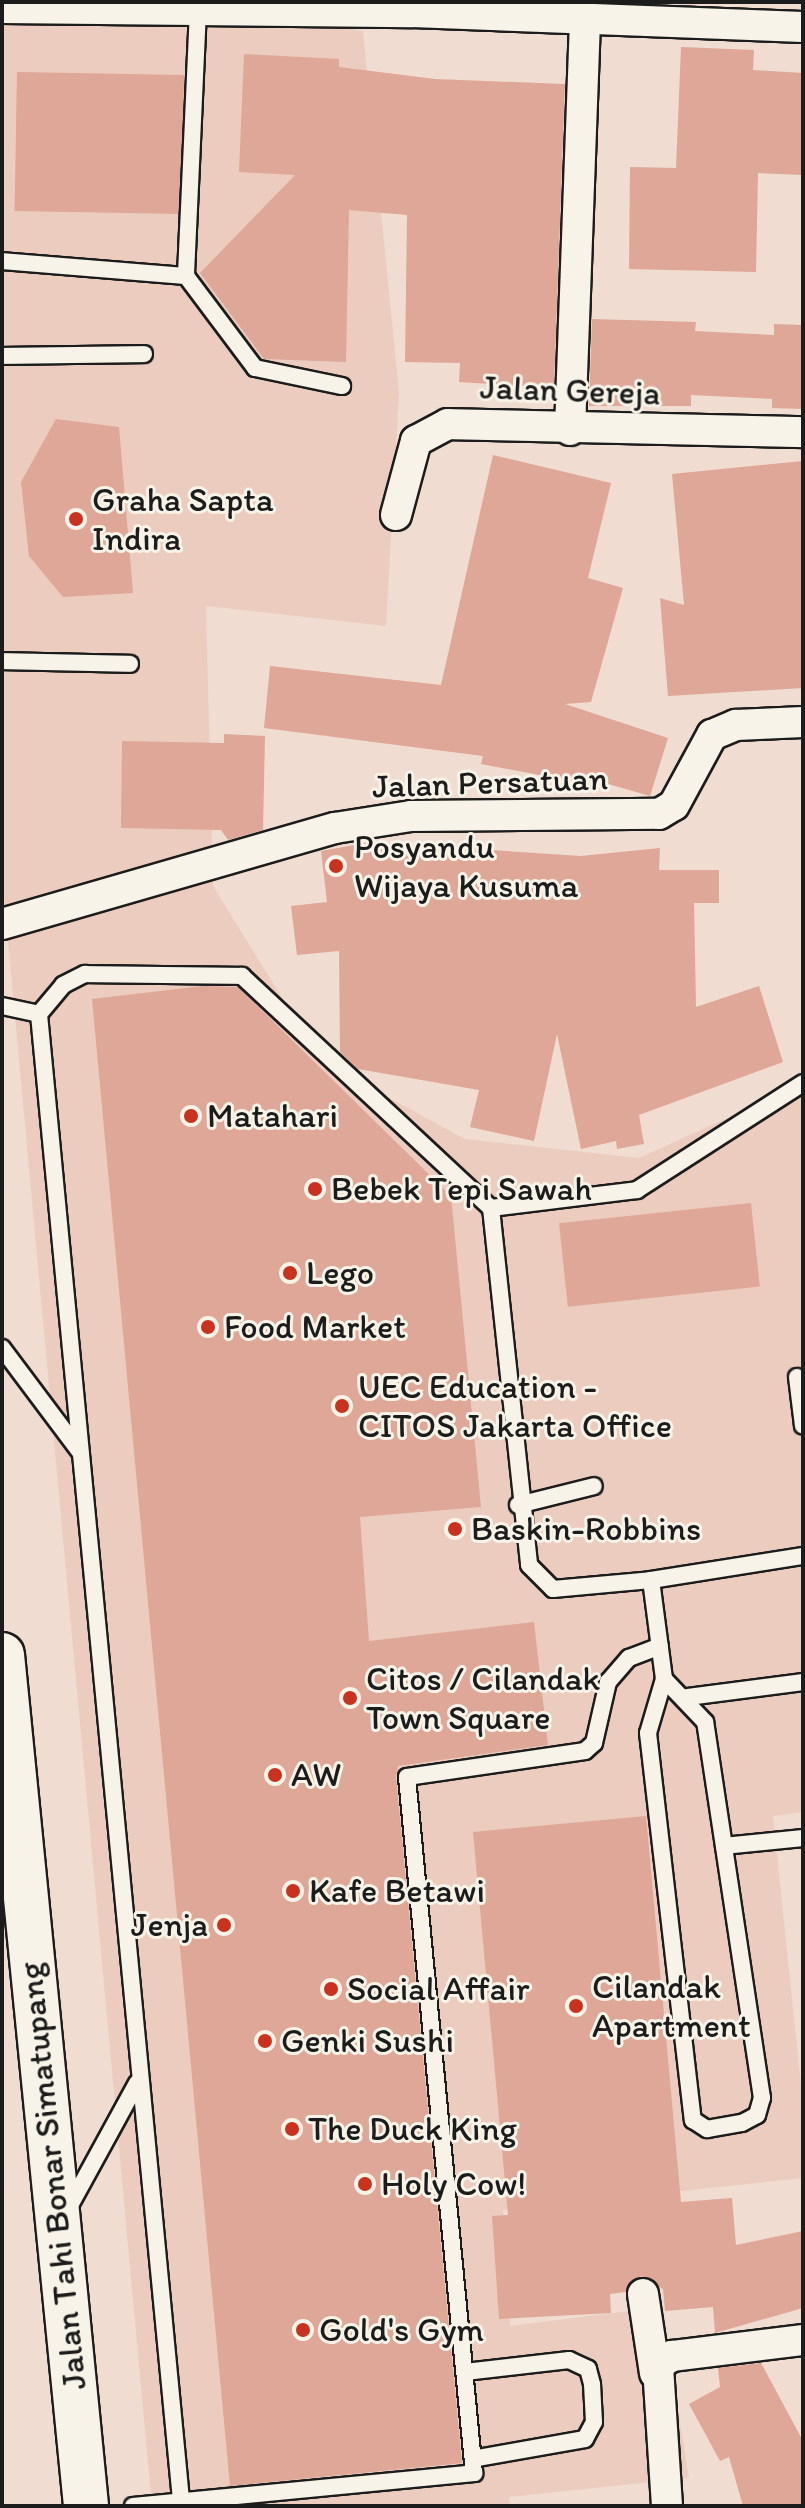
<!DOCTYPE html>
<html>
<head>
<meta charset="utf-8">
<style>
  body { margin:0 }
  #map { position:relative; width:805px; height:2508px; overflow:hidden; background:#f0dcd0; font-family:Itim,sans-serif }
  div>[style] { position:absolute }
  .built>* { inset:0; background:#ebccbf }
  .building>* { inset:0; background:#dea797; transform-origin:0 0 }
  .roads { filter:drop-shadow(2px 0 #1c1c1c) drop-shadow(-2px 0 #1c1c1c) drop-shadow(0 2px #1c1c1c) drop-shadow(0 -2px #1c1c1c) }
  .service>* { height:16px; margin:-8px; padding:0 8px; transform-origin:8px; border-radius:8px; background:#f7f3e8 }
  .minor>* { height:30px; margin:-15px; padding:0 15px; transform-origin:15px; border-radius:15px; background:#f7f3e8 }
  .trunk>* { height:44px; margin:-22px; padding:0 22px; transform-origin:22px; border-radius:22px; background:#f7f3e8 }
  .dots>* { width:22px; height:22px; translate:-50% -50%; box-sizing:border-box; border:4px solid #f7f3e8; border-radius:50% }
  span { translate:-50% -50%; white-space:nowrap; text-align:center; line-height:1.15; -webkit-text-stroke:6px #f7f3e8; paint-order:stroke }
  .street-label { font-size:34px; color:#1c1c1c }
  .poi-label { font-size:34px; color:#1c1c1c }
  .left { translate:0 -50%; text-align:left }
  .right { translate:-100% -50%; text-align:right }
  .frame { position:absolute; inset:0; border:4px solid #1c1c1c; pointer-events:none }
</style>
</head>
<body>
<div id="map">
  <div class="built">
    <div style="clip-path:polygon(2px 2px,186px 2px,363px 31px,399px 393px,386px 626px,206px 606px,213px 886px,321px 1061px,465px 1139px,639px 1158px,803px 1084px,803px 1812px,773px 1816px,803px 2105px,803px 2178px,503px 2210px,510px 2326px,661px 2307px,689px 2478px,509px 2497px,510px 2506px,152px 2506px,2px 875px)"></div>
  </div>
  <div class="building">
    <div style="clip-path:polygon(681px 47px,754px 50px,753px 70px,803px 73px,803px 175px,758px 173px,756px 272px,629px 269px,630px 167px,676px 168px)"></div>
    <div style="clip-path:polygon(244px 54px,339px 59px,339px 67px,435px 79px,565px 84px,554px 388px,459px 382px,460px 363px,405px 362px,407px 215px,349px 210px,346px 362px,264px 359px,200px 273px,295px 175px,239px 172px)"></div>
    <div style="left:17px;top:72px;width:167px;height:139px;rotate:1deg"></div>
    <div style="clip-path:polygon(592px 319px,696px 322px,695px 331px,774px 335px,774px 324px,803px 325px,803px 409px,772px 408px,772px 399px,691px 395px,691px 406px,589px 406px)"></div>
    <div style="clip-path:polygon(56px 419px,119px 427px,133px 593px,63px 597px,29px 556px,21px 482px)"></div>
    <div style="clip-path:polygon(493px 455px,611px 483px,588px 578px,623px 588px,591px 702px,565px 704px,668px 738px,650px 796px,577px 775px,576px 782px,481px 764px,483px 756px,264px 728px,270px 666px,441px 685px)"></div>
    <div style="clip-path:polygon(803px 461px,803px 688px,668px 696px,660px 598px,684px 605px,672px 474px)"></div>
    <div style="clip-path:polygon(224px 734px,265px 736px,263px 830px,228px 840px,221px 830px,121px 828px,122px 741px,224px 743px)"></div>
    <div style="clip-path:polygon(371px 842px,581px 856px,660px 848px,659px 870px,719px 870px,719px 903px,694px 903px,696px 1007px,759px 986px,783px 1062px,639px 1115px,644px 1144px,617px 1149px,616px 1141px,581px 1149px,557px 1034px,534px 1141px,470px 1127px,479px 1090px,358px 1069px,340px 1052px,339px 951px,297px 955px,291px 906px,327px 902px,321px 851px)"></div>
    <div style="clip-path:polygon(203px 986px,238px 987px,451px 1196px,481px 1507px,360px 1517px,369px 1641px,534px 1622px,548px 1745px,398px 1766px,396px 1777px,462px 2463px,230px 2486px,92px 999px)"></div>
    <div style="left:751px;top:1203px;width:84px;height:193px;rotate:84deg"></div>
    <div style="clip-path:polygon(646px 1816px,681px 2202px,732px 2198px,736px 2245px,803px 2231px,803px 2308px,715px 2333px,713px 2307px,665px 2311px,663px 2289px,641px 2276px,626px 2292px,610px 2294px,611px 2313px,499px 2319px,492px 2216px,508px 2215px,473px 1832px)"></div>
    <div style="clip-path:polygon(761px 2363px,803px 2441px,803px 2506px,743px 2506px,729px 2457px,720px 2461px,689px 2404px,720px 2387px,718px 2368px)"></div>
  </div>
  <div class="roads">
    <div class="service">
      <div style="left:198px;top:10px;width:266px;rotate:92.6deg"></div>
      <div style="left:186px;top:276px;width:115px;rotate:53.1deg"></div>
      <div style="left:255px;top:368px;width:89px;rotate:11.7deg"></div>
      <div style="left:2px;top:261px;width:185px;rotate:4.7deg"></div>
      <div style="left:2px;top:356px;width:142px;rotate:-0.8deg"></div>
      <div style="left:2px;top:661px;width:128px;rotate:1.3deg"></div>
      <div style="left:2px;top:1006px;width:38px;rotate:12deg"></div>
      <div style="left:491px;top:1208px;width:147px;rotate:-7deg"></div>
      <div style="left:637px;top:1190px;width:197px;rotate:-32.8deg"></div>
      <div style="left:2px;top:1348px;width:130px;rotate:53.1deg"></div>
      <div style="left:797px;top:1377px;width:49px;rotate:83deg"></div>
      <div style="left:518px;top:1505px;width:78px;rotate:-14deg"></div>
      <div style="left:651px;top:1580px;width:154px;rotate:-9deg"></div>
      <div style="left:688px;top:1697px;width:116px;rotate:-7.4deg"></div>
      <div style="left:724px;top:1846px;width:79px;rotate:-5.8deg"></div>
      <div style="left:67px;top:2211px;width:146px;rotate:-61.3deg"></div>
      <div style="left:465px;top:2372px;width:105px;rotate:-6.6deg"></div>
      <div style="left:569px;top:2360px;width:21px;rotate:25deg"></div>
      <div style="left:588px;top:2369px;width:16px;rotate:75deg"></div>
      <div style="left:592px;top:2384px;width:38px;rotate:87deg"></div>
      <div style="left:594px;top:2422px;width:19px;rotate:118deg"></div>
      <div style="left:585px;top:2439px;width:114px;rotate:169.9deg"></div>
      <div style="left:181px;top:2500px;width:1493px;rotate:-95.46deg"></div>
      <div style="left:39px;top:1014px;width:38px;rotate:-50deg"></div>
      <div style="left:63px;top:985px;width:25px;rotate:-27deg"></div>
      <div style="left:85px;top:974px;width:157px;rotate:0.7deg"></div>
      <div style="left:242px;top:976px;width:340px;rotate:43deg"></div>
      <div style="left:491px;top:1208px;width:359px;rotate:83.9deg"></div>
      <div style="left:529px;top:1565px;width:34px;rotate:45deg"></div>
      <div style="left:553px;top:1589px;width:98px;rotate:-5.2deg"></div>
      <div style="left:651px;top:1580px;width:100px;rotate:82.5deg"></div>
      <div style="left:664px;top:1679px;width:56px;rotate:106.5deg"></div>
      <div style="left:648px;top:1733px;width:390px;rotate:83.4deg"></div>
      <div style="left:693px;top:2120px;width:17px;rotate:33deg"></div>
      <div style="left:707px;top:2129px;width:36px;rotate:-10deg"></div>
      <div style="left:742px;top:2123px;width:17px;rotate:-28deg"></div>
      <div style="left:757px;top:2115px;width:18px;rotate:-74deg"></div>
      <div style="left:762px;top:2098px;width:380px;rotate:-98.6deg"></div>
      <div style="left:705px;top:1722px;width:59px;rotate:-133.6deg"></div>
      <div style="left:133px;top:2506px;width:343px;rotate:-5.5deg"></div>
      <div style="left:474px;top:2473px;width:699px;rotate:-95.5deg"></div>
      <div style="left:407px;top:1777px;width:180px;rotate:-8.3deg"></div>
      <div style="left:585px;top:1751px;width:12px;rotate:-42deg"></div>
      <div style="left:594px;top:1743px;width:63px;rotate:-77.1deg"></div>
      <div style="left:608px;top:1682px;width:32px;rotate:-49deg"></div>
      <div style="left:629px;top:1658px;width:33px;rotate:-21deg"></div>
    </div>
    <div class="minor">
      <div style="left:2px;top:8px;width:410px;rotate:0.6deg"></div>
      <div style="left:412px;top:12px;width:391px;rotate:2.2deg"></div>
      <div style="left:570px;top:430px;width:411px;rotate:-87.9deg"></div>
      <div style="left:396px;top:515px;width:77px;rotate:-74.9deg"></div>
      <div style="left:416px;top:441px;width:36px;rotate:-28deg"></div>
      <div style="left:448px;top:424px;width:355px;rotate:1.3deg"></div>
      <div style="left:2px;top:924px;width:347px;rotate:-16.1deg"></div>
      <div style="left:335px;top:828px;width:77px;rotate:-9deg"></div>
      <div style="left:411px;top:816px;width:248px;rotate:-0.5deg"></div>
      <div style="left:659px;top:814px;width:17px;rotate:-31deg"></div>
      <div style="left:674px;top:805px;width:80px;rotate:-61.5deg"></div>
      <div style="left:712px;top:735px;width:26px;rotate:-23deg"></div>
      <div style="left:736px;top:725px;width:67px;rotate:-2.6deg"></div>
      <div style="left:643px;top:2294px;width:80px;rotate:81.4deg"></div>
      <div style="left:667px;top:2506px;width:141px;rotate:-93.7deg"></div>
      <div style="left:658px;top:2365px;width:17px;rotate:-33deg"></div>
      <div style="left:672px;top:2356px;width:132px;rotate:-7deg"></div>
    </div>
    <div class="trunk">
      <div style="left:2px;top:1655px;width:855px;rotate:84.36deg"></div>
    </div>
  </div>
  <div class="dots">
    <div style="left:76px;top:519px;background:#c8321e"></div>
    <div style="left:336px;top:866px;background:#c8321e"></div>
    <div style="left:191px;top:1116px;background:#c8321e"></div>
    <div style="left:315px;top:1189px;background:#c8321e"></div>
    <div style="left:290px;top:1273px;background:#c8321e"></div>
    <div style="left:208px;top:1327px;background:#c8321e"></div>
    <div style="left:342px;top:1406px;background:#c8321e"></div>
    <div style="left:455px;top:1529px;background:#c8321e"></div>
    <div style="left:350px;top:1698px;background:#c8321e"></div>
    <div style="left:275px;top:1775px;background:#c8321e"></div>
    <div style="left:293px;top:1891px;background:#c8321e"></div>
    <div style="left:224px;top:1925px;background:#c8321e"></div>
    <div style="left:331px;top:1989px;background:#c8321e"></div>
    <div style="left:576px;top:2006px;background:#c8321e"></div>
    <div style="left:265px;top:2041px;background:#c8321e"></div>
    <div style="left:292px;top:2129px;background:#c8321e"></div>
    <div style="left:365px;top:2184px;background:#c8321e"></div>
    <div style="left:303px;top:2330px;background:#c8321e"></div>
  </div>
  <div class="street-label">
    <span style="left:570px;top:390px;rotate:2deg">Jalan Gereja</span>
    <span style="left:490px;top:782px;rotate:-2deg">Jalan Persatuan</span>
    <span style="left:52px;top:2176px;rotate:-96deg">Jalan Tahi Bonar Simatupang</span>
  </div>
  <div class="poi-label">
    <span class="left" style="left:92px;top:519px">Graha Sapta<br>Indira</span>
    <span class="left" style="left:354px;top:866px">Posyandu<br>Wijaya Kusuma</span>
    <span class="left" style="left:207px;top:1116px">Matahari</span>
    <span class="left" style="left:331px;top:1189px">Bebek Tepi Sawah</span>
    <span class="left" style="left:306px;top:1273px">Lego</span>
    <span class="left" style="left:224px;top:1327px">Food Market</span>
    <span class="left" style="left:358px;top:1406px">UEC Education -<br>CITOS Jakarta Office</span>
    <span class="left" style="left:471px;top:1529px">Baskin-Robbins</span>
    <span class="left" style="left:366px;top:1698px">Citos / Cilandak<br>Town Square</span>
    <span class="left" style="left:291px;top:1775px">AW</span>
    <span class="left" style="left:309px;top:1891px">Kafe Betawi</span>
    <span class="right" style="left:208px;top:1925px">Jenja</span>
    <span class="left" style="left:592px;top:2006px">Cilandak<br>Apartment</span>
    <span class="left" style="left:347px;top:1989px">Social Affair</span>
    <span class="left" style="left:281px;top:2041px">Genki Sushi</span>
    <span class="left" style="left:308px;top:2129px">The Duck King</span>
    <span class="left" style="left:381px;top:2184px">Holy Cow!</span>
    <span class="left" style="left:319px;top:2330px">Gold's Gym</span>
  </div>
  <div class="frame"></div>
</div>
</body>
</html>
